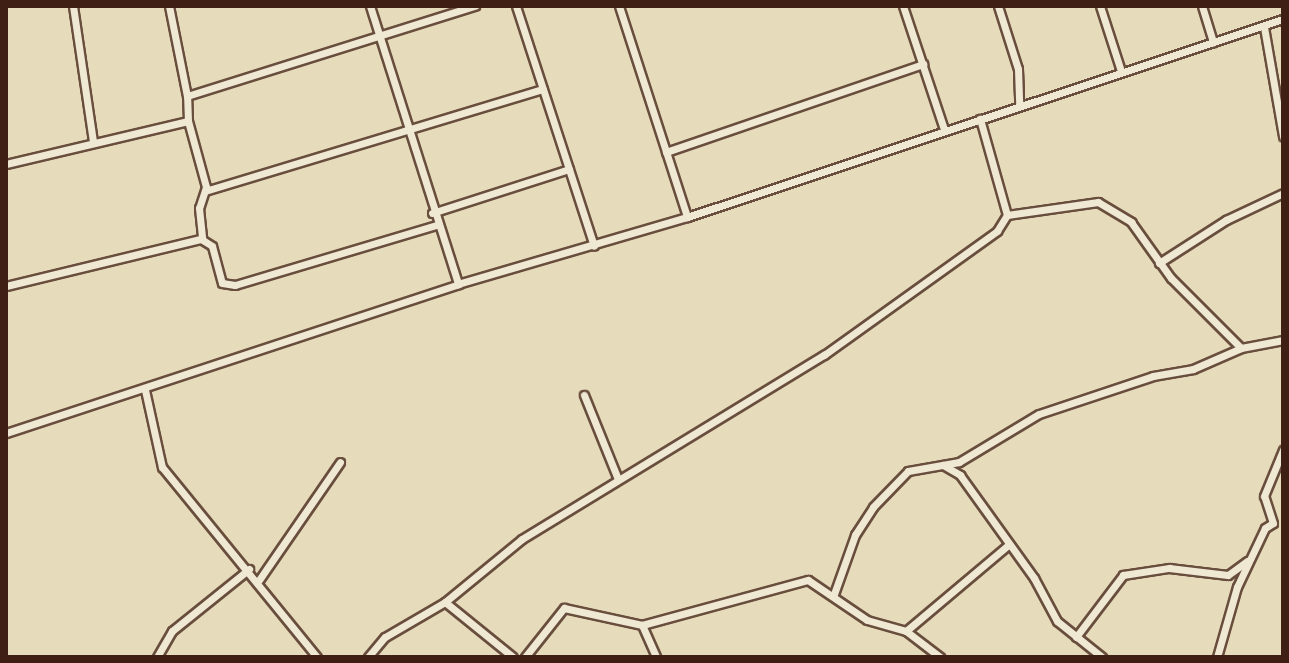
<!DOCTYPE html>
<html>
<head>
<meta charset="utf-8">
<style>
  body { margin:0 }
  #map { position:relative; width:1289px; height:663px; overflow:hidden; background:#e6dbbb; font-family:"Gentium Book Plus",serif }
  div>[style] { position:absolute }
  .roads { filter:drop-shadow(2px 0 #694e3d) drop-shadow(-2px 0 #694e3d) drop-shadow(0 2px #694e3d) drop-shadow(0 -2px #694e3d) }
  .minor>* { height:7px; margin:-3.5px; padding:0 3.5px; transform-origin:3.5px; border-radius:3.5px; background:#efe8d3 }
  span { translate:-50% -50%; white-space:nowrap; text-align:center; line-height:1.15; -webkit-text-stroke:6px #efe8d3; paint-order:stroke }
  .frame { position:absolute; inset:0; border:8px solid #3f1f13; pointer-events:none }
</style>
</head>
<body>
<div id="map">
  <div class="roads">
    <div class="minor">
      <div style="left:73px;top:6px;width:137px;rotate:81.6deg"></div>
      <div style="left:169px;top:6px;width:92px;rotate:78.7deg"></div>
      <div style="left:370px;top:6px;width:292px;rotate:72.4deg"></div>
      <div style="left:516px;top:6px;width:252px;rotate:72deg"></div>
      <div style="left:619px;top:6px;width:222px;rotate:72.1deg"></div>
      <div style="left:903px;top:6px;width:130px;rotate:71.6deg"></div>
      <div style="left:998px;top:6px;width:66px;rotate:72.4deg"></div>
      <div style="left:1018px;top:69px;width:36px;rotate:88deg"></div>
      <div style="left:1100px;top:6px;width:68px;rotate:72.1deg"></div>
      <div style="left:1202px;top:6px;width:38px;rotate:73deg"></div>
      <div style="left:1264px;top:27px;width:111px;rotate:80.1deg"></div>
      <div style="left:188px;top:121px;width:68px;rotate:74.7deg"></div>
      <div style="left:206px;top:187px;width:22px;rotate:108deg"></div>
      <div style="left:199px;top:208px;width:31px;rotate:84deg"></div>
      <div style="left:666px;top:152px;width:272px;rotate:-18.9deg"></div>
      <div style="left:6px;top:164px;width:187px;rotate:-13.3deg"></div>
      <div style="left:188px;top:121px;width:25px;rotate:-92deg"></div>
      <div style="left:187px;top:96px;width:302px;rotate:-17.4deg"></div>
      <div style="left:205px;top:191px;width:353px;rotate:-16.8deg"></div>
      <div style="left:432px;top:213px;width:144px;rotate:-17.8deg"></div>
      <div style="left:1007px;top:215px;width:92px;rotate:-8.1deg"></div>
      <div style="left:1098px;top:202px;width:39px;rotate:31deg"></div>
      <div style="left:1131px;top:222px;width:69px;rotate:54.5deg"></div>
      <div style="left:1171px;top:278px;width:99px;rotate:45deg"></div>
      <div style="left:1241px;top:348px;width:43px;rotate:-10.8deg"></div>
      <div style="left:1159px;top:263px;width:80px;rotate:-32.7deg"></div>
      <div style="left:1226px;top:220px;width:63px;rotate:-25.3deg"></div>
      <div style="left:6px;top:286px;width:201px;rotate:-13.6deg"></div>
      <div style="left:201px;top:239px;width:13px;rotate:32deg"></div>
      <div style="left:212px;top:246px;width:38px;rotate:75deg"></div>
      <div style="left:222px;top:283px;width:13px;rotate:9deg"></div>
      <div style="left:235px;top:285px;width:210px;rotate:-16.6deg"></div>
      <div style="left:145px;top:390px;width:79px;rotate:77.6deg"></div>
      <div style="left:162px;top:467px;width:245px;rotate:50.8deg"></div>
      <div style="left:584px;top:395px;width:91px;rotate:68deg"></div>
      <div style="left:6px;top:433px;width:476px;rotate:-18.2deg"></div>
      <div style="left:458px;top:284px;width:239px;rotate:-16.3deg"></div>
      <div style="left:687px;top:217px;width:628px;rotate:-18.38deg"></div>
      <div style="left:943px;top:465px;width:20px;rotate:30deg"></div>
      <div style="left:960px;top:475px;width:127px;rotate:54.3deg"></div>
      <div style="left:1034px;top:578px;width:49px;rotate:61.9deg"></div>
      <div style="left:1057px;top:621px;width:58px;rotate:38.7deg"></div>
      <div style="left:259px;top:580px;width:143px;rotate:-55.5deg"></div>
      <div style="left:834px;top:594px;width:63px;rotate:-70.4deg"></div>
      <div style="left:855px;top:535px;width:33px;rotate:-57deg"></div>
      <div style="left:873px;top:507px;width:50px;rotate:-45.8deg"></div>
      <div style="left:908px;top:471px;width:52px;rotate:-10deg"></div>
      <div style="left:959px;top:462px;width:93px;rotate:-31deg"></div>
      <div style="left:1039px;top:414px;width:120px;rotate:-18.4deg"></div>
      <div style="left:1153px;top:376px;width:41px;rotate:-9.9deg"></div>
      <div style="left:1193px;top:369px;width:52px;rotate:-23.6deg"></div>
      <div style="left:445px;top:602px;width:87px;rotate:39deg"></div>
      <div style="left:642px;top:625px;width:35px;rotate:66deg"></div>
      <div style="left:906px;top:631px;width:133px;rotate:-40.1deg"></div>
      <div style="left:1076px;top:637px;width:78px;rotate:-52.8deg"></div>
      <div style="left:1123px;top:575px;width:47px;rotate:-8.7deg"></div>
      <div style="left:1169px;top:568px;width:59px;rotate:6.8deg"></div>
      <div style="left:1228px;top:575px;width:24px;rotate:-36deg"></div>
      <div style="left:157px;top:657px;width:30px;rotate:-60deg"></div>
      <div style="left:172px;top:631px;width:99px;rotate:-38.8deg"></div>
      <div style="left:368px;top:657px;width:26px;rotate:-50deg"></div>
      <div style="left:385px;top:637px;width:69px;rotate:-30.3deg"></div>
      <div style="left:445px;top:602px;width:99px;rotate:-39.3deg"></div>
      <div style="left:522px;top:539px;width:354px;rotate:-31.4deg"></div>
      <div style="left:824px;top:355px;width:213px;rotate:-35.6deg"></div>
      <div style="left:997px;top:231px;width:19px;rotate:-58deg"></div>
      <div style="left:1007px;top:215px;width:100px;rotate:-105.7deg"></div>
      <div style="left:525px;top:657px;width:63px;rotate:-51.5deg"></div>
      <div style="left:564px;top:608px;width:80px;rotate:12.3deg"></div>
      <div style="left:642px;top:625px;width:172px;rotate:-15.2deg"></div>
      <div style="left:808px;top:580px;width:71px;rotate:34.1deg"></div>
      <div style="left:867px;top:620px;width:41px;rotate:15.8deg"></div>
      <div style="left:906px;top:631px;width:43px;rotate:37.4deg"></div>
      <div style="left:1217px;top:657px;width:73px;rotate:-74.1deg"></div>
      <div style="left:1237px;top:587px;width:65px;rotate:-64.6deg"></div>
      <div style="left:1265px;top:528px;width:9px;rotate:-32deg"></div>
      <div style="left:1273px;top:523px;width:28px;rotate:-108deg"></div>
      <div style="left:1264px;top:496px;width:50px;rotate:-67.6deg"></div>
    </div>
  </div>
  <div class="frame"></div>
</div>
</body>
</html>
